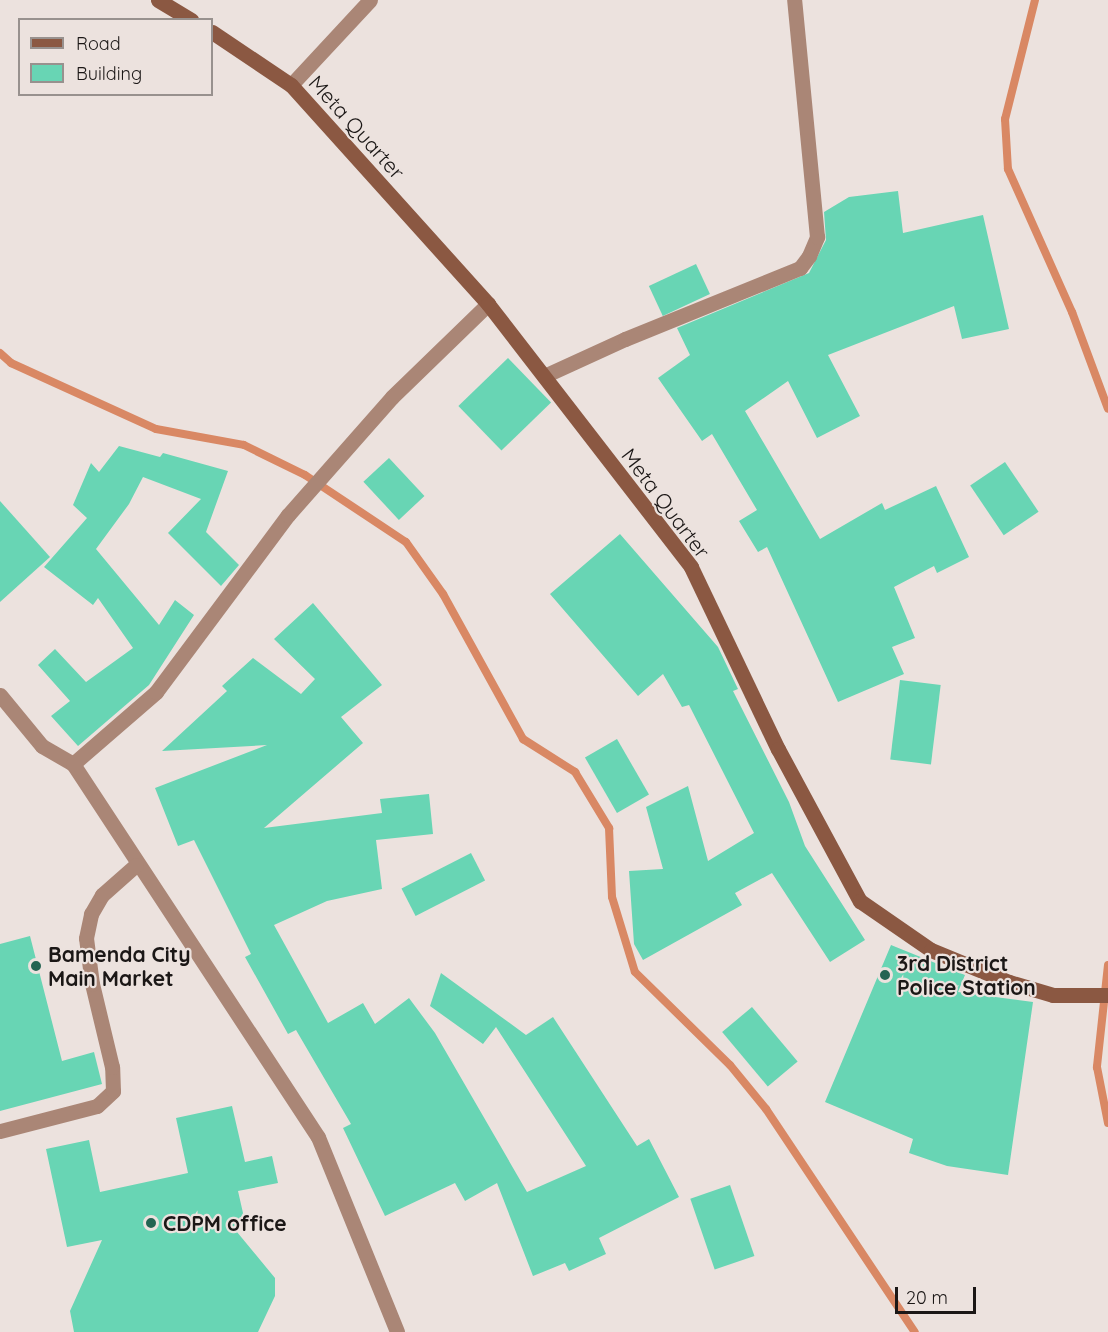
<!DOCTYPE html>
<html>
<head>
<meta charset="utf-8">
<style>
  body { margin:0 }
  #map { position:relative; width:1108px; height:1332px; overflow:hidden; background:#ece2de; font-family:Quicksand,sans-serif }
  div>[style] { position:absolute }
  .stream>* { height:8px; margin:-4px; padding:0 4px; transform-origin:4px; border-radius:4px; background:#d98864 }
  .building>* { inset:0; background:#68d5b4; transform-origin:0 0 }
  .minor>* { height:15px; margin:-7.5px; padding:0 7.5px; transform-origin:7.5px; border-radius:7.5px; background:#aa8676 }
  .secondary>* { height:15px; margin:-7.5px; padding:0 7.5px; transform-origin:7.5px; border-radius:7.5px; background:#8b5842 }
  .dots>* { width:16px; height:16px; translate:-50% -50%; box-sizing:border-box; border:3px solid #ece2de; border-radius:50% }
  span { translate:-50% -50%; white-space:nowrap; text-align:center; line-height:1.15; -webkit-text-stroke:4.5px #ece2de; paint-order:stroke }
  .street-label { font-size:21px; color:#1b1716 }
  .poi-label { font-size:21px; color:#1b1716; font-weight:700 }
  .left { translate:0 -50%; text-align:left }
  .legend { position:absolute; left:18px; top:18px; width:195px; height:78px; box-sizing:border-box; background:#ece2de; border:2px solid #98918e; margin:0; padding:8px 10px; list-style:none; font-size:18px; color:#1b1716 }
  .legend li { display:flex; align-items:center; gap:12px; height:30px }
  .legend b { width:30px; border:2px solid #98918e }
  .scale { position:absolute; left:895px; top:1287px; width:81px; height:27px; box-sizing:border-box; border:3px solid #1b1716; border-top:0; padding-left:8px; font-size:18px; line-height:21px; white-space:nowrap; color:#1b1716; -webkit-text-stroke:4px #ece2de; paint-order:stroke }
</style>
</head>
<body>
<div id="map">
  <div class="stream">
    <div style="left:1035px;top:0;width:123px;rotate:104.1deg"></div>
    <div style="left:1005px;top:119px;width:50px;rotate:86.6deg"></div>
    <div style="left:1008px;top:169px;width:157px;rotate:65.9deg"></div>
    <div style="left:1072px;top:312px;width:103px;rotate:69.6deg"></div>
    <div style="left:0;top:353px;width:15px;rotate:42deg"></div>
    <div style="left:11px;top:363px;width:159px;rotate:24.5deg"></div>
    <div style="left:156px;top:429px;width:89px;rotate:10.3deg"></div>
    <div style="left:244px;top:445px;width:68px;rotate:26.2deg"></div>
    <div style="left:305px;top:475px;width:121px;rotate:33.6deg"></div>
    <div style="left:406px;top:542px;width:64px;rotate:54.6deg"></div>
    <div style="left:443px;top:594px;width:166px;rotate:61.1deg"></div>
    <div style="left:523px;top:739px;width:62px;rotate:32.4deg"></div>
    <div style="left:575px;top:772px;width:66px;rotate:58.7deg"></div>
    <div style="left:609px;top:828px;width:69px;rotate:87.5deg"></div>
    <div style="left:612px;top:897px;width:78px;rotate:73deg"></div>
    <div style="left:635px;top:972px;width:133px;rotate:44.4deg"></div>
    <div style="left:730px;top:1065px;width:57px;rotate:50.7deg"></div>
    <div style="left:766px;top:1109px;width:268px;rotate:56.3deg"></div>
    <div style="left:1108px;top:965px;width:103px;rotate:96.2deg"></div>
    <div style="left:1097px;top:1067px;width:57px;rotate:78.9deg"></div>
  </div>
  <div class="building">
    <div style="clip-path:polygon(898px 191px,903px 233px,983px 215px,1009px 329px,962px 339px,954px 306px,828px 355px,860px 416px,817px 438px,788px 381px,745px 411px,820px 539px,882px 503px,885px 510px,936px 486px,969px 557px,937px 573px,934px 566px,894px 587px,915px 638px,892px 647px,904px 674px,838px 702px,767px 547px,758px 552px,739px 521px,757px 510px,712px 434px,702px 441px,658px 378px,690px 355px,677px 328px,809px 273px,826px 240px,824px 212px,849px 197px)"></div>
    <div style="left:696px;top:264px;width:33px;height:52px;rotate:65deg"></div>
    <div style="left:508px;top:358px;width:62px;height:69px;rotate:46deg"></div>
    <div style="clip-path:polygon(119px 446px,160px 457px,163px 453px,228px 471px,206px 532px,239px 565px,221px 586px,168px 533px,201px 499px,143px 477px,129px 504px,96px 549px,159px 625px,175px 600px,194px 615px,149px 685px,78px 746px,51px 716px,70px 701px,38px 665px,55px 649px,86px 682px,133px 648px,98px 598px,93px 605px,44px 567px,87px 518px,73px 505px,91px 463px,99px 472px)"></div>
    <div style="left:389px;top:458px;width:52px;height:35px;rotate:47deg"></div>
    <div style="left:1005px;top:462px;width:60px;height:42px;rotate:56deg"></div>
    <div style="clip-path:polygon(0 501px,50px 557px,0 602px)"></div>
    <div style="clip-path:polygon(620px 534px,718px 647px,738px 689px,733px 691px,789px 802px,805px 846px,865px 940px,830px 962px,772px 873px,735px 893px,742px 905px,643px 960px,634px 944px,629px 871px,663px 869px,646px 807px,688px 786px,708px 861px,754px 833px,689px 705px,682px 707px,663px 674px,638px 696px,550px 594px)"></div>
    <div style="clip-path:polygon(313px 603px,382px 685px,341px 717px,363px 743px,264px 828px,382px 813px,380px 799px,429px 794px,433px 834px,376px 840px,382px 889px,327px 901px,274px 925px,328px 1023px,363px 1003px,375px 1024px,409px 998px,435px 1033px,527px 1192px,586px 1166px,496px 1027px,483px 1044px,430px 1006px,441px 973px,526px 1035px,553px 1017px,637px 1146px,649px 1139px,679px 1197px,599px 1238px,606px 1254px,569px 1271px,565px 1263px,533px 1276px,497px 1183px,465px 1201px,455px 1183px,385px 1216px,343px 1128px,351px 1124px,296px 1030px,288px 1034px,245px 957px,251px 954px,194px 840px,178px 846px,155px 788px,267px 745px,162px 751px,227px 691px,222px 686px,253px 658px,301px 694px,315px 679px,274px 639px)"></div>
    <div style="left:900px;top:680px;width:41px;height:80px;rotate:7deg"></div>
    <div style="left:617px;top:739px;width:64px;height:37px;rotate:60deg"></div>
    <div style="left:471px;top:853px;width:31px;height:78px;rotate:63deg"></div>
    <div style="clip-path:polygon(30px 936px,62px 1061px,94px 1052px,102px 1084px,0 1111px,0 944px)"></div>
    <div style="clip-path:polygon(891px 945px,965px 975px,958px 992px,1033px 1002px,1008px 1175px,947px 1166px,909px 1153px,913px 1139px,825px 1102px)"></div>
    <div style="left:752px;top:1007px;width:71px;height:39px;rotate:50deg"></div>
    <div style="clip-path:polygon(232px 1106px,245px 1162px,272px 1156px,278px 1183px,238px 1191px,243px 1213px,237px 1232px,275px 1278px,275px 1296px,258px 1332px,74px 1332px,70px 1311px,102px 1240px,67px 1247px,46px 1149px,89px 1140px,100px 1192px,188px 1173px,176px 1118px)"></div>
    <div style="left:730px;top:1185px;width:75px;height:42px;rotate:71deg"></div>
  </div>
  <div class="minor">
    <div style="left:291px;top:85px;width:116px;rotate:-47.1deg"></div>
    <div style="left:544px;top:376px;width:89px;rotate:-24.6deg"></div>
    <div style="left:625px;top:339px;width:189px;rotate:-22.1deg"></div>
    <div style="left:800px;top:268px;width:15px;rotate:-53deg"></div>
    <div style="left:809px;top:256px;width:21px;rotate:-67deg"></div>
    <div style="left:817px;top:237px;width:238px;rotate:-95.5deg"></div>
    <div style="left:0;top:695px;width:66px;rotate:50.5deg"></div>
    <div style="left:42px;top:746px;width:36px;rotate:30deg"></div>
    <div style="left:73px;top:764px;width:446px;rotate:56.7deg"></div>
    <div style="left:318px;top:1137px;width:210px;rotate:67.9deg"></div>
    <div style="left:73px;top:764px;width:110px;rotate:-40.9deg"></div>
    <div style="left:156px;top:692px;width:221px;rotate:-53.3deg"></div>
    <div style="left:288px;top:515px;width:157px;rotate:-48.6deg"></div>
    <div style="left:392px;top:397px;width:134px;rotate:-44.1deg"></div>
    <div style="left:0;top:1131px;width:100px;rotate:-14.5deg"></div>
    <div style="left:97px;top:1106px;width:22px;rotate:-43deg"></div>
    <div style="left:113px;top:1091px;width:24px;rotate:-92deg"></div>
    <div style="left:112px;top:1067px;width:85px;rotate:-103.5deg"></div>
    <div style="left:92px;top:984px;width:46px;rotate:-97.4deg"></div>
    <div style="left:86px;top:938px;width:25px;rotate:-78deg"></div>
    <div style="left:91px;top:914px;width:22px;rotate:-60deg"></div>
    <div style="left:102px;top:895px;width:45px;rotate:-41.4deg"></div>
  </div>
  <div class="secondary">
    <div style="left:158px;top:0;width:39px;rotate:31deg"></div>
    <div style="left:212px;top:32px;width:95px;rotate:33.9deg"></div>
    <div style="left:291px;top:85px;width:295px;rotate:48deg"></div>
    <div style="left:488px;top:304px;width:332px;rotate:52.3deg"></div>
    <div style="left:691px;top:567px;width:202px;rotate:64.5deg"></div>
    <div style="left:778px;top:749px;width:173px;rotate:61.7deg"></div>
    <div style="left:860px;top:901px;width:86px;rotate:34.6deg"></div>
    <div style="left:931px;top:950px;width:84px;rotate:22.3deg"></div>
    <div style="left:1009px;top:982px;width:46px;rotate:16.5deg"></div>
    <div style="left:1053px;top:995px;width:55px"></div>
  </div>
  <div class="dots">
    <div style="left:36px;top:966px;background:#246452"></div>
    <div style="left:885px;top:975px;background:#246452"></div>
    <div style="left:151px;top:1223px;background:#246452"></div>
  </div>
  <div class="street-label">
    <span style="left:357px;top:127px;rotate:48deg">Meta Quarter</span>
    <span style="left:666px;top:503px;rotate:53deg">Meta Quarter</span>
  </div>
  <div class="poi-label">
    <span class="left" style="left:48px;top:966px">Bamenda City<br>Main Market</span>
    <span class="left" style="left:897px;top:975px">3rd District<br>Police Station</span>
    <span class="left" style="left:163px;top:1223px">CDPM office</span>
  </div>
  <ul class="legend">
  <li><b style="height:8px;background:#8b5842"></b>Road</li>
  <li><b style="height:16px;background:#68d5b4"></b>Building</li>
  </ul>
  <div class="scale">20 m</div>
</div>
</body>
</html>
